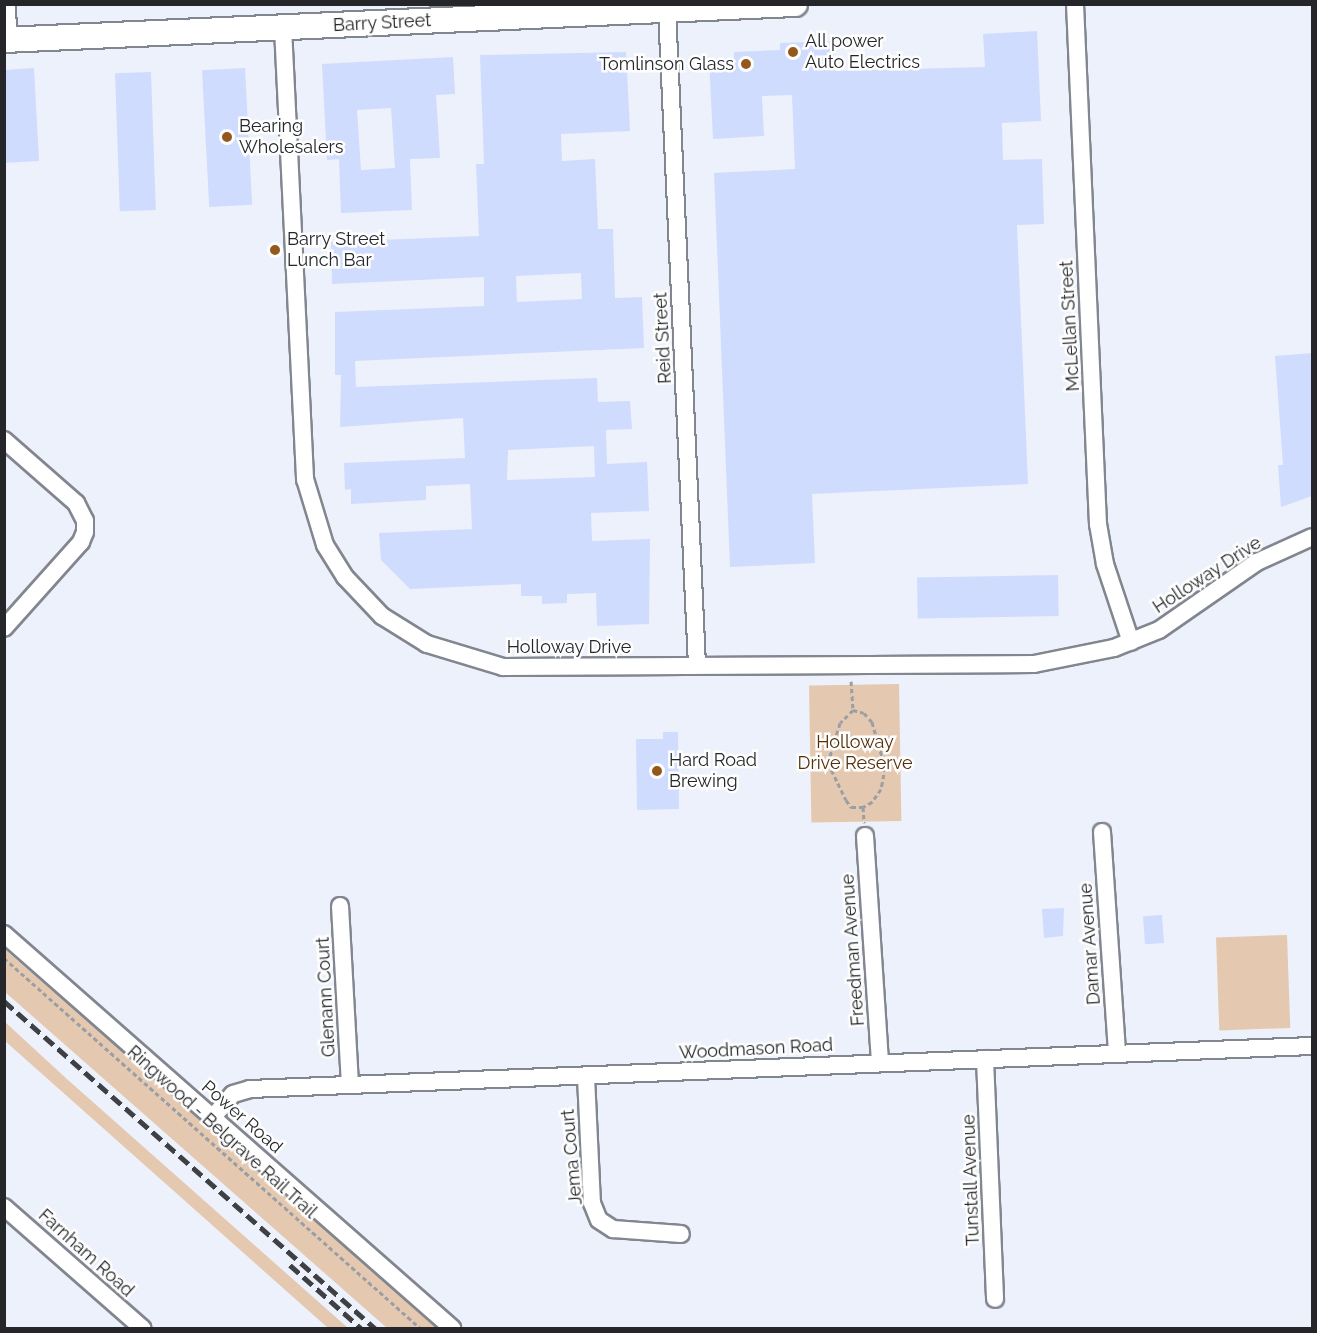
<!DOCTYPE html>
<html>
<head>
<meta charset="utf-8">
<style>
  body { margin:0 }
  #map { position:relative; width:1317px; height:1333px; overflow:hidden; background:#edf1fb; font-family:Raleway,sans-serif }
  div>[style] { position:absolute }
  .green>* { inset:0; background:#e5c8b0; transform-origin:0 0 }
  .building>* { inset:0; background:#cfdcfe; transform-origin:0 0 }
  .path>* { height:3px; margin-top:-1.5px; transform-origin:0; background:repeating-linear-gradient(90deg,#9a9ea5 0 4.5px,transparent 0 7.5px) }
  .roads { filter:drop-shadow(2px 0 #82868f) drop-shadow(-2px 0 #82868f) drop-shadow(0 2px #82868f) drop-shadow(0 -2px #82868f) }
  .minor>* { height:16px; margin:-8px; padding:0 8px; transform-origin:8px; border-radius:8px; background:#fff }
  .secondary>* { height:24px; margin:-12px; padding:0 12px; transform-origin:12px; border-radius:12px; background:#fff }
  .rail>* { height:4.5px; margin-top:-2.25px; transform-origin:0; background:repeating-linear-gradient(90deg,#3e4044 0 12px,transparent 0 18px) }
  .dots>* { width:16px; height:16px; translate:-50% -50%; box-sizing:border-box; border:3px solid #fefefe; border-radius:50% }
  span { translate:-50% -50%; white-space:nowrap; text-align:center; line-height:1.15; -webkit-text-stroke:5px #fefefe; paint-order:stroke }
  .street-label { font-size:18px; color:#242629 }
  .poi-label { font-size:18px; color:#242629 }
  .left { translate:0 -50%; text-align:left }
  .right { translate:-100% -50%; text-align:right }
  .park-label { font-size:18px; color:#532f08 }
  .frame { position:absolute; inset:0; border:6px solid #242629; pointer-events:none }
</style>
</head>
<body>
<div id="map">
  <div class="green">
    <div style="left:899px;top:684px;width:137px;height:90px;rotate:89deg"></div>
    <div style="left:1287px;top:935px;width:93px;height:71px;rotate:88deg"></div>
    <div style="clip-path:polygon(5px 950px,223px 1137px,440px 1328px,387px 1328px,5px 992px)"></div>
    <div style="clip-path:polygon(5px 1022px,68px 1080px,348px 1328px,328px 1328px,5px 1041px)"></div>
  </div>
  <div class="building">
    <div style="clip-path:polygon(1037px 31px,1041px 121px,1002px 123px,1003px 160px,1042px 159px,1044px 224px,1017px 225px,1028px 484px,812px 494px,815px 563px,730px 567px,714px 173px,795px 169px,792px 95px,762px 96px,764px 136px,713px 139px,709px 59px,734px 58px,734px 52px,780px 50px,780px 43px,834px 41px,835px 71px,985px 67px,983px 34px)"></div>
    <div style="clip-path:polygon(evenodd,626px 52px,630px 131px,561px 134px,562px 161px,595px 159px,598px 229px,613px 229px,615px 298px,642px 297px,644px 348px,355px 361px,356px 387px,597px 378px,598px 402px,630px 401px,632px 429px,606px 430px,607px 464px,647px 462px,649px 511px,591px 513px,592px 541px,650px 539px,649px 624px,597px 626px,596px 593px,567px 594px,567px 603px,542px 604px,542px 596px,521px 596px,521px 584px,410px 589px,381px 560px,379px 533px,472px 529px,470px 484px,426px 486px,426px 500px,351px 504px,351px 489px,345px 490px,344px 463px,465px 458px,463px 418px,340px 427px,341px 375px,335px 375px,335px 312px,484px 306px,484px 277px,332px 284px,331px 242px,479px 236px,476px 164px,484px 164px,480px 55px,626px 52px,581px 273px,582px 299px,517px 302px,516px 276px,581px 273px,626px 52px,594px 446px,595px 477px,507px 480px,508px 450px,594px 446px)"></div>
    <div style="clip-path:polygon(evenodd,453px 57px,455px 94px,436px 95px,440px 158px,410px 159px,412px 210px,341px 213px,339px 159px,327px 160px,322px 64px,453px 57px,391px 108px,395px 168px,361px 170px,357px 110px,391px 108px)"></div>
    <div style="clip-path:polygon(34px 68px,39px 161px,4px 163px,4px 70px)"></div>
    <div style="left:245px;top:68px;width:137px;height:43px;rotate:87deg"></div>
    <div style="left:151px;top:72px;width:138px;height:36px;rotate:88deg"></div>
    <div style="clip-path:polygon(1312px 353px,1312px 496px,1281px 507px,1278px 465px,1283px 465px,1275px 356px)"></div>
    <div style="left:1058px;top:575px;width:41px;height:141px;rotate:89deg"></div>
    <div style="clip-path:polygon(663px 732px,678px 732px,679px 809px,637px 810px,636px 739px,663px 739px)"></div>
    <div style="clip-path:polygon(1064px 908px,1063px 936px,1044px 938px,1042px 909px)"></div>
    <div style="left:1162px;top:915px;width:28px;height:19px;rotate:86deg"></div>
  </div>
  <div class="path">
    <div style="left:851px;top:681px;width:29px;rotate:86deg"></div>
    <div style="left:853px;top:710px;width:18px;rotate:135deg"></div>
    <div style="left:840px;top:723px;width:42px;rotate:106.7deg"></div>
    <div style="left:828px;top:763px;width:41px;rotate:64.1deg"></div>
    <div style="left:846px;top:800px;width:9px;rotate:54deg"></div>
    <div style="left:851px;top:807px;width:12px"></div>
    <div style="left:863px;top:807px;width:16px;rotate:86deg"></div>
    <div style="left:853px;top:710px;width:11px;rotate:15deg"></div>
    <div style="left:864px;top:713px;width:12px;rotate:48deg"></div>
    <div style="left:872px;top:722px;width:47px;rotate:73.9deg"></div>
    <div style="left:885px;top:767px;width:22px;rotate:100deg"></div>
    <div style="left:881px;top:789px;width:16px;rotate:125deg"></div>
    <div style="left:872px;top:802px;width:10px;rotate:151deg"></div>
    <div style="left:4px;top:958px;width:557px;rotate:41.65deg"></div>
  </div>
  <div class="roads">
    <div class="minor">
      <div style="left:7px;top:4px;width:36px;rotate:88deg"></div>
      <div style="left:1075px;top:4px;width:521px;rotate:87.47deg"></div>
      <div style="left:1098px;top:524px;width:41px;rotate:80.1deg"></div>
      <div style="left:1105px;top:564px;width:82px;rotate:71.6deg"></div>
      <div style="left:667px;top:10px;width:656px;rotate:87.38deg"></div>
      <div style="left:283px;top:28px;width:452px;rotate:87.2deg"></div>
      <div style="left:305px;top:479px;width:69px;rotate:73.1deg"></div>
      <div style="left:325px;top:545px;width:38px;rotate:58deg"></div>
      <div style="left:345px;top:577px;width:54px;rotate:46.5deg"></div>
      <div style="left:382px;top:616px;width:53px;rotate:31.9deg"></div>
      <div style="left:427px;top:644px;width:79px;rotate:16.8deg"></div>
      <div style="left:503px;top:667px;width:531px;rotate:-0.32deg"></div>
      <div style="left:1034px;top:664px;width:82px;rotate:-11.3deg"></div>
      <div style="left:1114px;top:648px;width:48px;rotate:-21.8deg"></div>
      <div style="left:1159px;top:630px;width:119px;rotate:-34.8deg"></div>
      <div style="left:1257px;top:562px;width:60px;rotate:-24.4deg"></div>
      <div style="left:4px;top:440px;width:96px;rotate:41.2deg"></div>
      <div style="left:76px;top:503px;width:20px;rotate:63deg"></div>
      <div style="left:85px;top:521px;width:11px;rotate:90deg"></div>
      <div style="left:85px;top:532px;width:11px;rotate:112deg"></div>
      <div style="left:81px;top:542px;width:115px;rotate:131.8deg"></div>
      <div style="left:1102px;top:832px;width:222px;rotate:86.1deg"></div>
      <div style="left:865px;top:836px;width:227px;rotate:86.2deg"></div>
      <div style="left:340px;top:906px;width:179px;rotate:86.8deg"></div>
      <div style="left:4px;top:934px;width:597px;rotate:41.33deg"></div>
      <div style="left:985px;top:1059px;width:240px;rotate:87.6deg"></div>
      <div style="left:586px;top:1077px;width:126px;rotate:87.3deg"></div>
      <div style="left:592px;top:1203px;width:18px;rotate:68deg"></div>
      <div style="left:599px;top:1220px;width:17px;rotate:33deg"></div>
      <div style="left:613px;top:1229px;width:68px;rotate:4.2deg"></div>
      <div style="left:213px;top:1117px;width:30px;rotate:-49deg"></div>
      <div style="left:233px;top:1094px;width:18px;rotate:-16deg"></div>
      <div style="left:250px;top:1089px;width:1063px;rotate:-2.32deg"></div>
      <div style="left:4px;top:1207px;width:184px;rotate:41.2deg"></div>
    </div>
    <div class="secondary">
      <div style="left:4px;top:40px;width:792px;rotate:-2.61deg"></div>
    </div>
  </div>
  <div class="rail">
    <div style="left:4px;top:1001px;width:495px;rotate:41.4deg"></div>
    <div style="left:290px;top:1265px;width:95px;rotate:41.6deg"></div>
  </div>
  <div class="dots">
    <div style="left:793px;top:52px;background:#94581a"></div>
    <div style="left:746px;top:64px;background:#94581a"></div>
    <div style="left:227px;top:137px;background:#94581a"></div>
    <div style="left:275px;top:250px;background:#94581a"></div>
    <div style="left:657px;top:771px;background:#94581a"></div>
  </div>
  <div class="street-label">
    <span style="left:382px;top:23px;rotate:-3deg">Barry Street</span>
    <span style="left:1070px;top:326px;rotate:-93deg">McLellan Street</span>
    <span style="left:663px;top:338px;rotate:-93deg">Reid Street</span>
    <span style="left:1207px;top:575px;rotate:-33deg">Holloway Drive</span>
    <span style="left:569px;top:647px">Holloway Drive</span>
    <span style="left:1090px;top:944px;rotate:-94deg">Damar Avenue</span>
    <span style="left:853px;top:950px;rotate:-94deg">Freedman Avenue</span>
    <span style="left:326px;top:997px;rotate:-93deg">Glenann Court</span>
    <span style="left:756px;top:1049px;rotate:-3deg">Woodmason Road</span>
    <span style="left:242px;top:1117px;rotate:41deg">Power Road</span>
    <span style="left:222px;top:1132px;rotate:42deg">Ringwood - Belgrave Rail Trail</span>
    <span style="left:572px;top:1157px;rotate:-95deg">Jema Court</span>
    <span style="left:971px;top:1180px;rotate:-92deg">Tunstall Avenue</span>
    <span style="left:86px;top:1253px;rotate:42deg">Farnham Road</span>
  </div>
  <div class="poi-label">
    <span class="left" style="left:805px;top:52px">All power<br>Auto Electrics</span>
    <span class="right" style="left:734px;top:64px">Tomlinson Glass</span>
    <span class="left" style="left:239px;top:137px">Bearing<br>Wholesalers</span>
    <span class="left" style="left:287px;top:250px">Barry Street<br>Lunch Bar</span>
    <span class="left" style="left:669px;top:771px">Hard Road<br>Brewing</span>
  </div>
  <div class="park-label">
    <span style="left:855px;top:753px">Holloway<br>Drive Reserve</span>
  </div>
  <div class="frame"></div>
</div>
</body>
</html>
